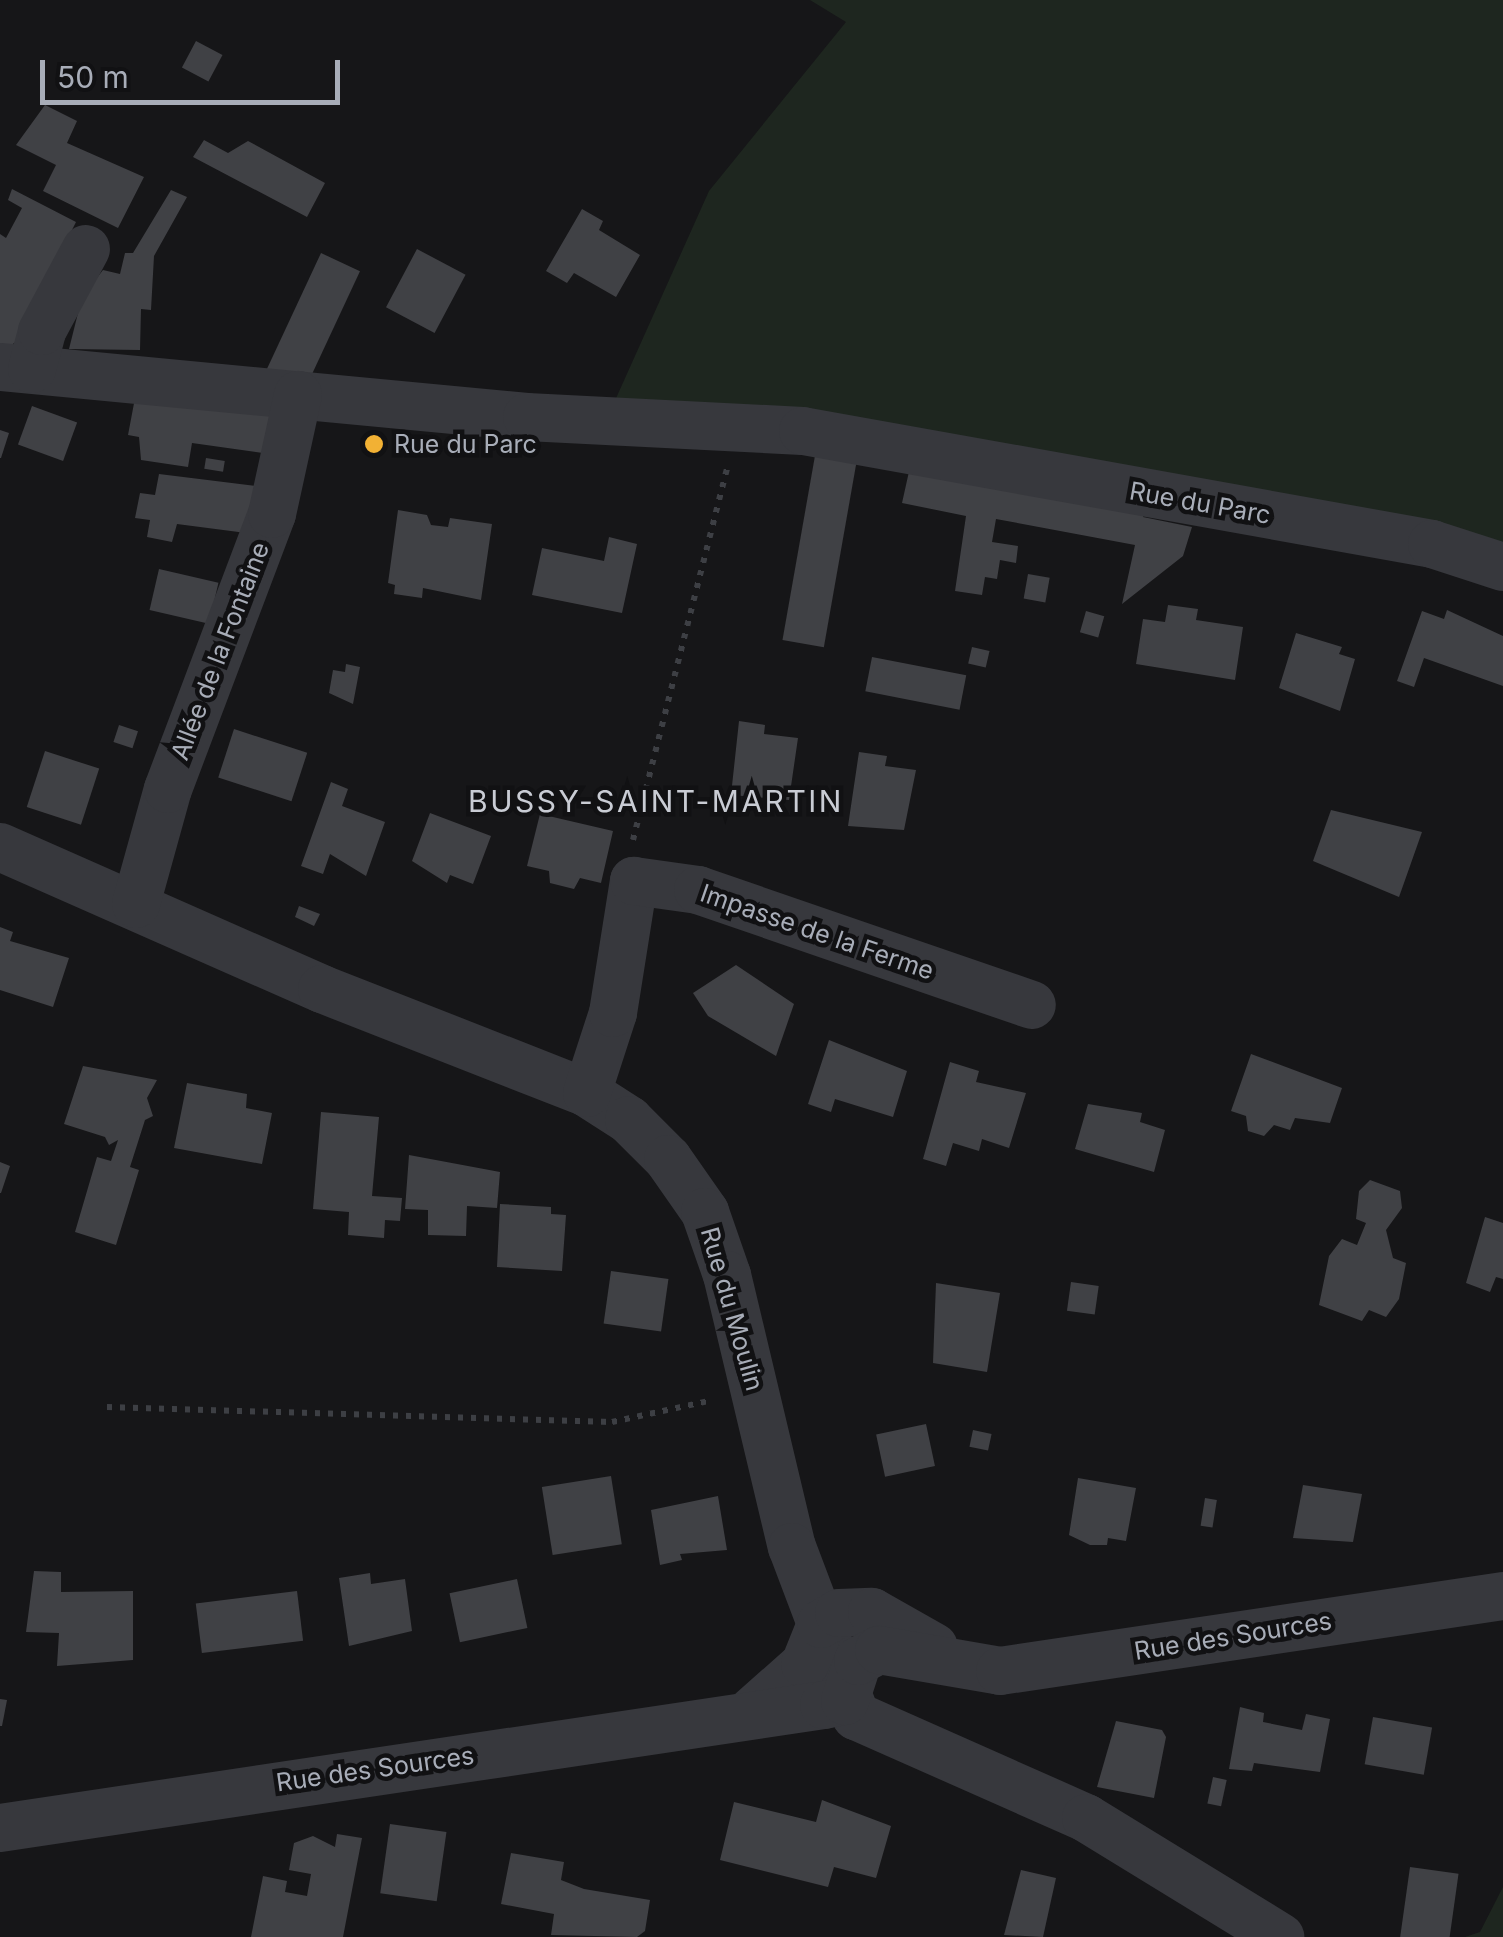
<!DOCTYPE html>
<html>
<head>
<meta charset="utf-8">
<style>
  body { margin:0 }
  #map { position:relative; width:1503px; height:1937px; overflow:hidden; background:#161618; font-family:Inter,sans-serif }
  div>[style] { position:absolute }
  .green>* { inset:0; background:#1e261f }
  .building>* { inset:0; background:#404145; transform-origin:0 0 }
  .path>* { height:6px; margin-top:-3px; transform-origin:0; background:repeating-linear-gradient(90deg,#3d3f44 0 5px,transparent 0 13px) }
  .minor>* { height:48px; margin:-24px; padding:0 24px; transform-origin:24px; border-radius:24px; background:#37383d }
  .dots>* { width:28px; height:28px; translate:-50% -50%; box-sizing:border-box; border:5px solid #111113; border-radius:50% }
  span { translate:-50% -50%; white-space:nowrap; text-align:center; line-height:1.15; -webkit-text-stroke:9px #111113; paint-order:stroke }
  .poi-label { font-size:25px; color:#a8adb8 }
  .left { translate:0 -50%; text-align:left }
  .street-label { font-size:25px; color:#a8adb8 }
  .quarter-label { font-size:30px; color:#c9ccd4; letter-spacing:2.5px }
  .scale { position:absolute; left:40px; top:60px; width:300px; height:45px; box-sizing:border-box; border:5px solid #a8adb8; border-top:0; padding-left:12px; font-size:30px; line-height:35px; white-space:nowrap; color:#a8adb8; -webkit-text-stroke:8px #111113; paint-order:stroke }
</style>
</head>
<body>
<div id="map">
  <div class="green">
    <div style="clip-path:polygon(810px 0,1503px 0,1503px 566px,613px 405px,709px 191px,846px 22px)"></div>
    <div style="clip-path:polygon(1503px 1887px,1503px 1937px,1465px 1937px,1480px 1932px)"></div>
  </div>
  <div class="building">
    <div style="left:196px;top:41px;width:30px;height:30px;rotate:28deg"></div>
    <div style="clip-path:polygon(45px 105px,77px 121px,67px 143px,144px 177px,118px 228px,43px 191px,56px 165px,16px 145px)"></div>
    <div style="clip-path:polygon(204px 140px,228px 153px,248px 141px,325px 183px,307px 217px,193px 157px)"></div>
    <div style="clip-path:polygon(12px 189px,76px 222px,16px 342px,0 352px,0 234px,6px 238px,22px 208px,8px 200px)"></div>
    <div style="clip-path:polygon(171px 190px,187px 197px,154px 256px,151px 310px,141px 309px,140px 350px,69px 349px,82px 297px,103px 270px,120px 274px,125px 253px,133px 253px)"></div>
    <div style="clip-path:polygon(582px 209px,603px 221px,599px 230px,640px 255px,616px 297px,574px 273px,567px 283px,546px 271px)"></div>
    <div style="left:417px;top:249px;width:55px;height:66px;rotate:28deg"></div>
    <div style="left:321px;top:253px;width:43px;height:131px;rotate:25deg"></div>
    <div style="clip-path:polygon(135px 398px,284px 410px,277px 455px,192px 443px,188px 467px,141px 460px,139px 437px,128px 435px)"></div>
    <div style="left:32px;top:406px;width:48px;height:41px;rotate:20deg"></div>
    <div style="clip-path:polygon(0 430px,9px 433px,1px 458px,0 458px)"></div>
    <div style="left:816px;top:450px;width:42px;height:193px;rotate:10deg"></div>
    <div style="left:206px;top:458px;width:19px;height:11px;rotate:9deg"></div>
    <div style="clip-path:polygon(910px 467px,1147px 505px,1143px 517px,1192px 527px,1183px 556px,1122px 604px,1135px 545px,996px 519px,992px 542px,1018px 546px,1016px 563px,1000px 560px,997px 579px,985px 577px,982px 595px,955px 591px,966px 516px,902px 503px)"></div>
    <div style="clip-path:polygon(159px 474px,264px 487px,254px 534px,177px 524px,172px 542px,147px 537px,150px 520px,135px 518px,140px 493px,155px 495px)"></div>
    <div style="clip-path:polygon(398px 510px,427px 515px,431px 525px,448px 527px,450px 518px,492px 524px,481px 600px,423px 588px,422px 598px,394px 594px,395px 585px,388px 583px)"></div>
    <div style="clip-path:polygon(609px 537px,637px 544px,622px 613px,532px 595px,542px 548px,604px 561px)"></div>
    <div style="left:159px;top:569px;width:61px;height:42px;rotate:13deg"></div>
    <div style="left:1028px;top:574px;width:22px;height:25px;rotate:10deg"></div>
    <div style="clip-path:polygon(1168px 605px,1198px 609px,1196px 620px,1243px 627px,1235px 680px,1136px 664px,1143px 619px,1165px 622px)"></div>
    <div style="clip-path:polygon(1447px 610px,1503px 636px,1503px 686px,1424px 658px,1414px 687px,1397px 681px,1422px 611px,1444px 619px)"></div>
    <div style="left:1086px;top:611px;width:19px;height:22px;rotate:16deg"></div>
    <div style="clip-path:polygon(1296px 633px,1342px 647px,1339px 654px,1355px 659px,1340px 711px,1279px 688px)"></div>
    <div style="left:972px;top:647px;width:18px;height:17px;rotate:13deg"></div>
    <div style="left:872px;top:657px;width:96px;height:35px;rotate:11deg"></div>
    <div style="clip-path:polygon(346px 664px,360px 667px,353px 704px,329px 693px,333px 670px,345px 672px)"></div>
    <div style="clip-path:polygon(739px 721px,765px 725px,764px 734px,798px 738px,789px 800px,731px 795px)"></div>
    <div style="left:119px;top:725px;width:20px;height:18px;rotate:18deg"></div>
    <div style="left:234px;top:729px;width:77px;height:51px;rotate:18deg"></div>
    <div style="left:45px;top:751px;width:57px;height:59px;rotate:18deg"></div>
    <div style="clip-path:polygon(859px 752px,887px 756px,885px 766px,916px 770px,904px 830px,848px 826px)"></div>
    <div style="clip-path:polygon(331px 782px,348px 789px,342px 806px,385px 822px,366px 876px,330px 854px,323px 874px,301px 866px)"></div>
    <div style="clip-path:polygon(1331px 810px,1422px 832px,1399px 897px,1313px 861px)"></div>
    <div style="clip-path:polygon(430px 813px,491px 836px,473px 884px,450px 875px,447px 883px,412px 861px)"></div>
    <div style="clip-path:polygon(540px 814px,613px 831px,601px 883px,580px 878px,574px 889px,550px 883px,549px 871px,527px 866px)"></div>
    <div style="clip-path:polygon(299px 906px,320px 914px,314px 926px,295px 917px)"></div>
    <div style="clip-path:polygon(0 927px,13px 932px,10px 941px,69px 958px,53px 1007px,0 990px)"></div>
    <div style="clip-path:polygon(736px 965px,794px 1004px,776px 1056px,708px 1016px,693px 993px)"></div>
    <div style="clip-path:polygon(829px 1040px,907px 1071px,893px 1117px,835px 1099px,831px 1112px,808px 1104px)"></div>
    <div style="clip-path:polygon(1251px 1054px,1342px 1088px,1330px 1123px,1295px 1118px,1290px 1130px,1274px 1125px,1264px 1136px,1248px 1131px,1246px 1116px,1231px 1111px)"></div>
    <div style="clip-path:polygon(950px 1062px,979px 1071px,976px 1082px,1026px 1093px,1009px 1148px,982px 1139px,979px 1151px,953px 1143px,946px 1166px,923px 1159px)"></div>
    <div style="clip-path:polygon(83px 1066px,157px 1080px,147px 1098px,153px 1116px,145px 1120px,130px 1167px,139px 1170px,116px 1245px,75px 1232px,97px 1157px,111px 1161px,118px 1140px,109px 1145px,105px 1137px,64px 1124px)"></div>
    <div style="clip-path:polygon(187px 1083px,247px 1094px,246px 1108px,272px 1113px,262px 1164px,174px 1148px)"></div>
    <div style="clip-path:polygon(1088px 1104px,1142px 1113px,1140px 1122px,1165px 1130px,1154px 1172px,1075px 1149px)"></div>
    <div style="clip-path:polygon(321px 1112px,379px 1117px,372px 1196px,402px 1198px,400px 1221px,385px 1220px,384px 1238px,348px 1235px,349px 1212px,313px 1209px)"></div>
    <div style="clip-path:polygon(409px 1155px,500px 1172px,497px 1208px,467px 1206px,466px 1236px,428px 1235px,428px 1210px,405px 1209px)"></div>
    <div style="clip-path:polygon(0 1162px,10px 1166px,1px 1193px,0 1193px)"></div>
    <div style="clip-path:polygon(1370px 1180px,1400px 1191px,1402px 1208px,1386px 1230px,1393px 1258px,1406px 1263px,1399px 1299px,1386px 1317px,1369px 1310px,1362px 1321px,1319px 1305px,1329px 1256px,1342px 1239px,1357px 1245px,1366px 1223px,1356px 1219px,1359px 1191px)"></div>
    <div style="clip-path:polygon(500px 1204px,551px 1207px,551px 1214px,566px 1215px,562px 1271px,497px 1267px)"></div>
    <div style="clip-path:polygon(1485px 1217px,1503px 1223px,1503px 1279px,1496px 1277px,1490px 1292px,1466px 1283px)"></div>
    <div style="left:611px;top:1271px;width:58px;height:53px;rotate:8deg"></div>
    <div style="left:1071px;top:1282px;width:28px;height:29px;rotate:8deg"></div>
    <div style="clip-path:polygon(936px 1283px,1000px 1293px,987px 1372px,933px 1363px)"></div>
    <div style="left:926px;top:1424px;width:43px;height:51px;rotate:78deg"></div>
    <div style="left:973px;top:1430px;width:19px;height:17px;rotate:12deg"></div>
    <div style="left:611px;top:1476px;width:69px;height:70px;rotate:81deg"></div>
    <div style="clip-path:polygon(1078px 1478px,1136px 1488px,1126px 1541px,1108px 1538px,1107px 1545px,1090px 1545px,1069px 1535px)"></div>
    <div style="clip-path:polygon(1303px 1485px,1362px 1494px,1353px 1542px,1293px 1538px)"></div>
    <div style="clip-path:polygon(718px 1496px,727px 1550px,680px 1554px,682px 1560px,660px 1565px,651px 1510px)"></div>
    <div style="left:1205px;top:1498px;width:12px;height:28px;rotate:9deg"></div>
    <div style="clip-path:polygon(34px 1571px,61px 1572px,61px 1592px,133px 1591px,133px 1660px,57px 1666px,59px 1633px,26px 1632px)"></div>
    <div style="clip-path:polygon(370px 1573px,371px 1584px,405px 1579px,412px 1631px,349px 1646px,339px 1578px)"></div>
    <div style="left:517px;top:1579px;width:50px;height:69px;rotate:78deg"></div>
    <div style="left:297px;top:1591px;width:50px;height:102px;rotate:83deg"></div>
    <div style="clip-path:polygon(0 1699px,7px 1700px,2px 1726px,0 1726px)"></div>
    <div style="clip-path:polygon(1240px 1707px,1264px 1713px,1263px 1722px,1302px 1730px,1306px 1714px,1330px 1719px,1320px 1772px,1254px 1763px,1252px 1771px,1229px 1769px)"></div>
    <div style="left:1373px;top:1717px;width:60px;height:48px;rotate:10deg"></div>
    <div style="clip-path:polygon(1116px 1721px,1162px 1730px,1166px 1737px,1154px 1798px,1097px 1787px)"></div>
    <div style="left:1213px;top:1777px;width:14px;height:27px;rotate:12deg"></div>
    <div style="clip-path:polygon(822px 1800px,891px 1826px,876px 1878px,834px 1867px,828px 1887px,720px 1860px,734px 1802px,816px 1822px)"></div>
    <div style="left:390px;top:1824px;width:57px;height:70px;rotate:8deg"></div>
    <div style="clip-path:polygon(337px 1834px,362px 1838px,343px 1937px,251px 1937px,263px 1876px,287px 1881px,285px 1892px,307px 1896px,311px 1874px,289px 1870px,294px 1843px,313px 1836px,335px 1847px)"></div>
    <div style="clip-path:polygon(511px 1853px,564px 1862px,561px 1880px,584px 1889px,650px 1900px,645px 1931px,637px 1937px,551px 1935px,554px 1914px,501px 1904px)"></div>
    <div style="left:1410px;top:1867px;width:49px;height:71px;rotate:8deg"></div>
    <div style="clip-path:polygon(1021px 1870px,1056px 1878px,1043px 1937px,1004px 1935px)"></div>
  </div>
  <div class="path">
    <div style="left:633px;top:840px;width:383px;rotate:-75.8deg"></div>
    <div style="left:107px;top:1407px;width:505px;rotate:1.7deg"></div>
    <div style="left:612px;top:1422px;width:103px;rotate:-12.3deg"></div>
  </div>
  <div class="minor">
    <div style="left:0;top:367px;width:529px;rotate:5.42deg"></div>
    <div style="left:527px;top:417px;width:276px;rotate:2.9deg"></div>
    <div style="left:803px;top:431px;width:639px;rotate:10.18deg"></div>
    <div style="left:1432px;top:544px;width:75px;rotate:17.9deg"></div>
    <div style="left:32px;top:369px;width:39px;rotate:-75deg"></div>
    <div style="left:42px;top:331px;width:93px;rotate:-61.8deg"></div>
    <div style="left:0;top:847px;width:352px;rotate:23.8deg"></div>
    <div style="left:322px;top:989px;width:285px;rotate:21.4deg"></div>
    <div style="left:587px;top:1093px;width:50px;rotate:32.7deg"></div>
    <div style="left:629px;top:1120px;width:55px;rotate:45deg"></div>
    <div style="left:668px;top:1159px;width:65px;rotate:55.1deg"></div>
    <div style="left:705px;top:1212px;width:67px;rotate:70.8deg"></div>
    <div style="left:727px;top:1275px;width:280px;rotate:76.6deg"></div>
    <div style="left:792px;top:1547px;width:181px;rotate:69.3deg"></div>
    <div style="left:856px;top:1716px;width:252px;rotate:23.9deg"></div>
    <div style="left:1086px;top:1818px;width:228px;rotate:31.5deg"></div>
    <div style="left:136px;top:904px;width:119px;rotate:-74.5deg"></div>
    <div style="left:168px;top:789px;width:294px;rotate:-69.3deg"></div>
    <div style="left:272px;top:514px;width:122px;rotate:-77.7deg"></div>
    <div style="left:587px;top:1093px;width:84px;rotate:-72deg"></div>
    <div style="left:613px;top:1013px;width:134px;rotate:-81deg"></div>
    <div style="left:634px;top:881px;width:65px;rotate:8deg"></div>
    <div style="left:698px;top:890px;width:353px;rotate:19deg"></div>
    <div style="left:751px;top:1712px;width:72px;rotate:-41.6deg"></div>
    <div style="left:805px;top:1664px;width:43px;rotate:-68.2deg"></div>
    <div style="left:821px;top:1624px;width:21px;rotate:-31deg"></div>
    <div style="left:839px;top:1613px;width:33px;rotate:-2deg"></div>
    <div style="left:872px;top:1612px;width:71px;rotate:29.4deg"></div>
    <div style="left:0;top:1828px;width:833px;rotate:-8.49deg"></div>
    <div style="left:824px;top:1705px;width:21px;rotate:-11deg"></div>
    <div style="left:845px;top:1701px;width:42px;rotate:-72deg"></div>
    <div style="left:858px;top:1661px;width:24px;rotate:-28deg"></div>
    <div style="left:879px;top:1650px;width:123px;rotate:9.8deg"></div>
    <div style="left:1000px;top:1671px;width:509px;rotate:-8.48deg"></div>
  </div>
  <div class="dots">
    <div style="left:374px;top:444px;background:#f2b134"></div>
  </div>
  <div class="poi-label">
    <span class="left" style="left:394px;top:444px">Rue du Parc</span>
  </div>
  <div class="street-label">
    <span style="left:1200px;top:503px;rotate:10deg">Rue du Parc</span>
    <span style="left:220px;top:651px;rotate:-69deg">Allée de la Fontaine</span>
    <span style="left:817px;top:932px;rotate:19deg">Impasse de la Ferme</span>
    <span style="left:732px;top:1309px;rotate:74deg">Rue du Moulin</span>
    <span style="left:1233px;top:1636px;rotate:-9deg">Rue des Sources</span>
    <span style="left:375px;top:1769px;rotate:-8deg">Rue des Sources</span>
  </div>
  <div class="quarter-label">
    <span style="left:656px;top:801px">BUSSY-SAINT-MARTIN</span>
  </div>
  <div class="scale">50 m</div>
</div>
</body>
</html>
